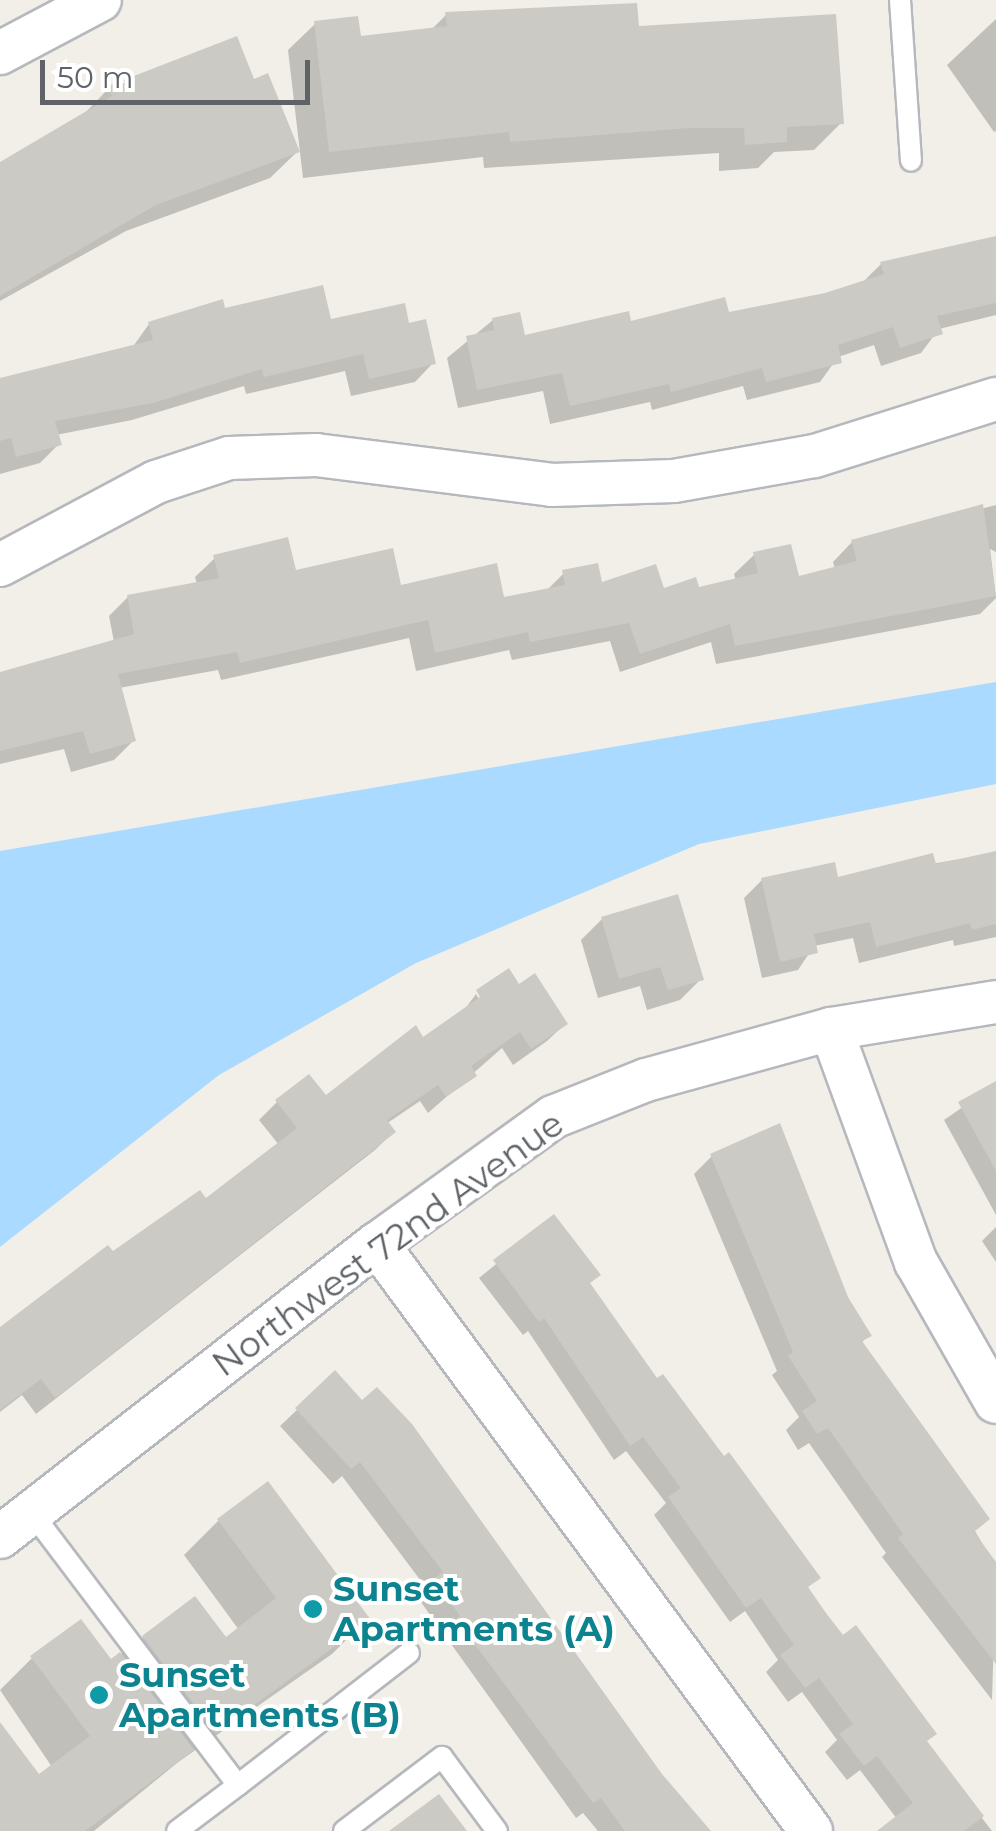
<!DOCTYPE html>
<html>
<head>
<meta charset="utf-8">
<style>
  body { margin:0 }
  #map { position:relative; width:996px; height:1831px; overflow:hidden; background:#f1efe8; font-family:Montserrat,sans-serif }
  div>[style] { position:absolute }
  .water>* { inset:0; background:#aadaff }
  .shadow>* { inset:0; background:#0003 }
  .building>* { inset:0; background:#cccac5 }
  .roads { filter:drop-shadow(2px 0 #b5b8bc) drop-shadow(-2px 0 #b5b8bc) drop-shadow(0 2px #b5b8bc) drop-shadow(0 -2px #b5b8bc) }
  .service>* { height:20px; margin:-10px; padding:0 10px; transform-origin:10px; border-radius:10px; background:#fff }
  .minor>* { height:42px; margin:-21px; padding:0 21px; transform-origin:21px; border-radius:21px; background:#fff }
  .dots>* { width:28px; height:28px; translate:-50% -50%; box-sizing:border-box; border:5px solid #fff; border-radius:50% }
  span { translate:-50% -50%; white-space:nowrap; text-align:center; line-height:1.15; -webkit-text-stroke:8px #fff; paint-order:stroke }
  .street-label { font-size:35px; color:#5f6368 }
  .culture-label { font-size:35px; color:#0d838f; font-weight:700 }
  .left { translate:0 -50%; text-align:left }
  .scale { position:absolute; left:40px; top:60px; width:270px; height:45px; box-sizing:border-box; border:5px solid #5f6368; border-top:0; padding-left:12px; font-size:30px; line-height:35px; white-space:nowrap; color:#5f6368; -webkit-text-stroke:8px #fff; paint-order:stroke }
</style>
</head>
<body>
<div id="map">
  <div class="water">
    <div style="clip-path:polygon(996px 682px,996px 784px,699px 844px,416px 963px,219px 1075px,0 1247px,0 851px)"></div>
  </div>
  <div class="shadow">
    <div style="clip-path:polygon(446px 15px,637px 29px,841px 123px,814px 150px,774px 152px,758px 168px,719px 171px,719px 153px,484px 168px,483px 157px,303px 178px,288px 50px,315px 24px,359px 39px,431px 30px)"></div>
    <div style="clip-path:polygon(996px 19px,996px 131px,994px 132px,947px 65px)"></div>
    <div style="clip-path:polygon(253px 82px,297px 152px,270px 178px,126px 231px,0 301px,0 164px,83px 115px,109px 88px)"></div>
    <div style="clip-path:polygon(996px 238px,996px 315px,939px 329px,921px 353px,881px 366px,874px 345px,838px 357px,820px 382px,747px 400px,743px 386px,652px 410px,650px 402px,550px 424px,543px 391px,458px 408px,447px 358px,493px 320px,523px 338px,727px 315px,826px 295px,861px 284px,881px 264px)"></div>
    <div style="clip-path:polygon(224px 311px,407px 326px,433px 363px,415px 382px,351px 396px,345px 371px,246px 394px,244px 386px,132px 420px,56px 435px,59px 444px,40px 463px,0 474px,0 381px,132px 348px,149px 324px)"></div>
    <div style="clip-path:polygon(996px 505px,996px 552px,990px 549px,996px 598px,980px 614px,716px 664px,711px 642px,620px 672px,610px 641px,512px 660px,509px 650px,416px 671px,409px 638px,221px 680px,218px 670px,119px 688px,133px 741px,114px 760px,71px 772px,64px 749px,0 764px,0 673px,114px 642px,109px 616px,128px 597px,197px 584px,195px 577px,215px 558px,502px 600px,545px 592px,564px 573px,601px 585px,697px 590px,736px 581px,734px 574px,754px 555px,797px 579px,835px 569px,833px 562px,852px 542px)"></div>
    <div style="clip-path:polygon(996px 853px,996px 937px,954px 946px,953px 940px,859px 963px,853px 938px,814px 946px,798px 970px,762px 978px,744px 898px,762px 880px,836px 880px)"></div>
    <div style="clip-path:polygon(602px 919px,701px 979px,680px 1000px,647px 1010px,640px 986px,598px 998px,581px 940px)"></div>
    <div style="clip-path:polygon(519px 987px,565px 1024px,547px 1041px,513px 1065px,502px 1048px,428px 1113px,420px 1101px,386px 1124px,393px 1132px,375px 1150px,36px 1414px,22px 1395px,0 1412px,0 1331px,206px 1201px,279px 1145px,259px 1120px,277px 1102px,326px 1099px,462px 1013px,476px 994px,485px 1009px)"></div>
    <div style="clip-path:polygon(996px 1084px,996px 1215px,944px 1120px)"></div>
    <div style="clip-path:polygon(712px 1156px,846px 1298px,869px 1335px,861px 1343px,996px 1566px,992px 1700px,882px 1557px,886px 1553px,809px 1443px,798px 1450px,786px 1430px,799px 1417px,772px 1375px,777px 1371px,694px 1174px)"></div>
    <div style="clip-path:polygon(554px 1217px,588px 1284px,806px 1589px,992px 1831px,885px 1831px,897px 1819px,860px 1770px,847px 1780px,825px 1752px,837px 1740px,802px 1692px,788px 1702px,766px 1672px,778px 1660px,745px 1611px,730px 1622px,654px 1515px,666px 1503px,626px 1451px,614px 1460px,528px 1331px,523px 1335px,479px 1278px)"></div>
    <div style="clip-path:polygon(996px 1227px,996px 1262px,982px 1241px)"></div>
    <div style="clip-path:polygon(335px 1374px,660px 1775px,707px 1831px,598px 1831px,583px 1813px,576px 1818px,418px 1598px,427px 1589px,342px 1476px,333px 1484px,280px 1426px)"></div>
    <div style="clip-path:polygon(219px 1520px,367px 1619px,332px 1654px,177px 1763px,94px 1831px,0 1831px,0 1743px,38px 1778px,52px 1767px,0 1690px,32px 1658px,110px 1662px,144px 1637px,225px 1640px,239px 1630px,184px 1555px)"></div>
  </div>
  <div class="building">
    <div style="clip-path:polygon(637px 3px,639px 26px,836px 14px,844px 124px,787px 127px,787px 142px,745px 145px,744px 128px,689px 128px,510px 142px,509px 132px,329px 152px,314px 21px,358px 16px,361px 36px,447px 26px,445px 12px)"></div>
    <div style="clip-path:polygon(237px 36px,254px 79px,268px 73px,300px 152px,156px 205px,0 296px,0 162px,112px 96px,108px 86px)"></div>
    <div style="clip-path:polygon(996px 236px,996px 303px,937px 316px,943px 334px,900px 348px,893px 327px,838px 345px,842px 363px,766px 382px,762px 368px,671px 392px,669px 384px,570px 406px,562px 373px,477px 390px,466px 336px,494px 330px,492px 318px,520px 312px,525px 335px,629px 311px,631px 321px,725px 297px,729px 312px,825px 293px,884px 274px,880px 262px)"></div>
    <div style="clip-path:polygon(323px 285px,331px 319px,405px 303px,409px 323px,426px 319px,436px 364px,369px 379px,363px 354px,264px 377px,262px 369px,153px 403px,55px 421px,62px 445px,16px 457px,11px 438px,0 441px,0 378px,153px 340px,148px 322px,223px 299px,225px 308px)"></div>
    <div style="clip-path:polygon(983px 504px,996px 596px,735px 646px,730px 624px,640px 654px,629px 623px,530px 642px,528px 632px,435px 653px,428px 620px,240px 663px,237px 652px,118px 674px,136px 741px,90px 754px,83px 731px,0 751px,0 672px,134px 634px,127px 595px,219px 578px,213px 555px,288px 537px,296px 570px,393px 548px,401px 585px,497px 563px,504px 597px,565px 585px,562px 570px,598px 563px,602px 582px,656px 564px,664px 588px,696px 577px,699px 587px,758px 573px,753px 552px,791px 544px,799px 576px,857px 561px,851px 540px)"></div>
    <div style="clip-path:polygon(996px 851px,996px 924px,972px 930px,970px 923px,876px 947px,870px 922px,814px 934px,818px 953px,780px 962px,761px 878px,835px 862px,838px 877px,933px 853px,936px 864px)"></div>
    <div style="clip-path:polygon(678px 894px,704px 980px,668px 990px,660px 967px,619px 979px,601px 917px)"></div>
    <div style="clip-path:polygon(509px 968px,519px 984px,535px 973px,568px 1024px,531px 1049px,520px 1032px,471px 1066px,477px 1076px,446px 1097px,438px 1085px,387px 1120px,396px 1132px,85px 1375px,55px 1398px,41px 1379px,0 1410px,0 1327px,108px 1245px,113px 1251px,200px 1190px,206px 1198px,297px 1128px,275px 1100px,309px 1074px,326px 1095px,416px 1025px,423px 1037px,480px 997px,476px 990px)"></div>
    <div style="clip-path:polygon(996px 1081px,996px 1171px,958px 1102px)"></div>
    <div style="clip-path:polygon(780px 1123px,848px 1297px,872px 1336px,862px 1341px,990px 1519px,974px 1532px,996px 1562px,996px 1664px,898px 1538px,903px 1534px,828px 1428px,817px 1434px,802px 1411px,817px 1401px,788px 1356px,793px 1352px,710px 1154px)"></div>
    <div style="clip-path:polygon(554px 1214px,601px 1275px,590px 1283px,657px 1378px,663px 1374px,724px 1456px,729px 1452px,821px 1578px,808px 1587px,826px 1613px,843px 1635px,856px 1625px,937px 1734px,927px 1741px,984px 1816px,964px 1831px,877px 1831px,913px 1803px,877px 1756px,864px 1766px,839px 1734px,853px 1724px,819px 1678px,805px 1688px,780px 1655px,794px 1645px,761px 1598px,746px 1608px,668px 1497px,681px 1488px,643px 1437px,630px 1446px,544px 1318px,539px 1322px,493px 1260px)"></div>
    <div style="clip-path:polygon(335px 1370px,362px 1400px,377px 1387px,412px 1424px,662px 1774px,711px 1831px,625px 1831px,601px 1798px,593px 1803px,456px 1619px,460px 1616px,434px 1579px,443px 1572px,360px 1462px,351px 1469px,295px 1408px)"></div>
    <div style="clip-path:polygon(268px 1481px,371px 1620px,216px 1733px,142px 1636px,195px 1596px,226px 1637px,276px 1598px,217px 1519px)"></div>
    <div style="clip-path:polygon(81px 1619px,111px 1659px,120px 1652px,194px 1750px,85px 1831px,0 1831px,0 1722px,39px 1774px,90px 1736px,30px 1656px)"></div>
    <div style="clip-path:polygon(439px 1794px,467px 1831px,389px 1831px)"></div>
  </div>
  <div class="roads">
    <div class="service">
      <div style="left:900px;top:0;width:161px;rotate:86.1deg"></div>
      <div style="left:32px;top:1513px;width:341px;rotate:52.9deg"></div>
      <div style="left:238px;top:1785px;width:216px;rotate:-37.7deg"></div>
      <div style="left:177px;top:1831px;width:76px;rotate:-37deg"></div>
      <div style="left:344px;top:1831px;width:123px;rotate:-37.1deg"></div>
      <div style="left:442px;top:1757px;width:92px;rotate:53.4deg"></div>
    </div>
    <div class="minor">
      <div style="left:0;top:53px;width:113px;rotate:-27.9deg"></div>
      <div style="left:0;top:565px;width:177px;rotate:-28deg"></div>
      <div style="left:156px;top:482px;width:77px;rotate:-18.2deg"></div>
      <div style="left:229px;top:458px;width:87px;rotate:-2deg"></div>
      <div style="left:316px;top:455px;width:238px;rotate:7.2deg"></div>
      <div style="left:552px;top:485px;width:122px;rotate:-1.9deg"></div>
      <div style="left:674px;top:481px;width:143px;rotate:-10.1deg"></div>
      <div style="left:815px;top:456px;width:190px;rotate:-17.5deg"></div>
      <div style="left:831px;top:1029px;width:248px;rotate:70deg"></div>
      <div style="left:916px;top:1262px;width:161px;rotate:60.3deg"></div>
      <div style="left:377px;top:1244px;width:730px;rotate:53.52deg"></div>
      <div style="left:0;top:1537px;width:477px;rotate:-37.9deg"></div>
      <div style="left:377px;top:1244px;width:217px;rotate:-35.8deg"></div>
      <div style="left:553px;top:1117px;width:100px;rotate:-21.7deg"></div>
      <div style="left:646px;top:1080px;width:192px;rotate:-15.4deg"></div>
      <div style="left:831px;top:1029px;width:167px;rotate:-9.3deg"></div>
    </div>
  </div>
  <div class="dots">
    <div style="left:313px;top:1609px;background:#0f9aa8"></div>
    <div style="left:99px;top:1695px;background:#0f9aa8"></div>
  </div>
  <div class="street-label">
    <span style="left:388px;top:1244px;rotate:-36deg">Northwest 72nd Avenue</span>
  </div>
  <div class="culture-label">
    <span class="left" style="left:333px;top:1609px">Sunset<br>Apartments (A)</span>
    <span class="left" style="left:119px;top:1695px">Sunset<br>Apartments (B)</span>
  </div>
  <div class="scale">50 m</div>
</div>
</body>
</html>
